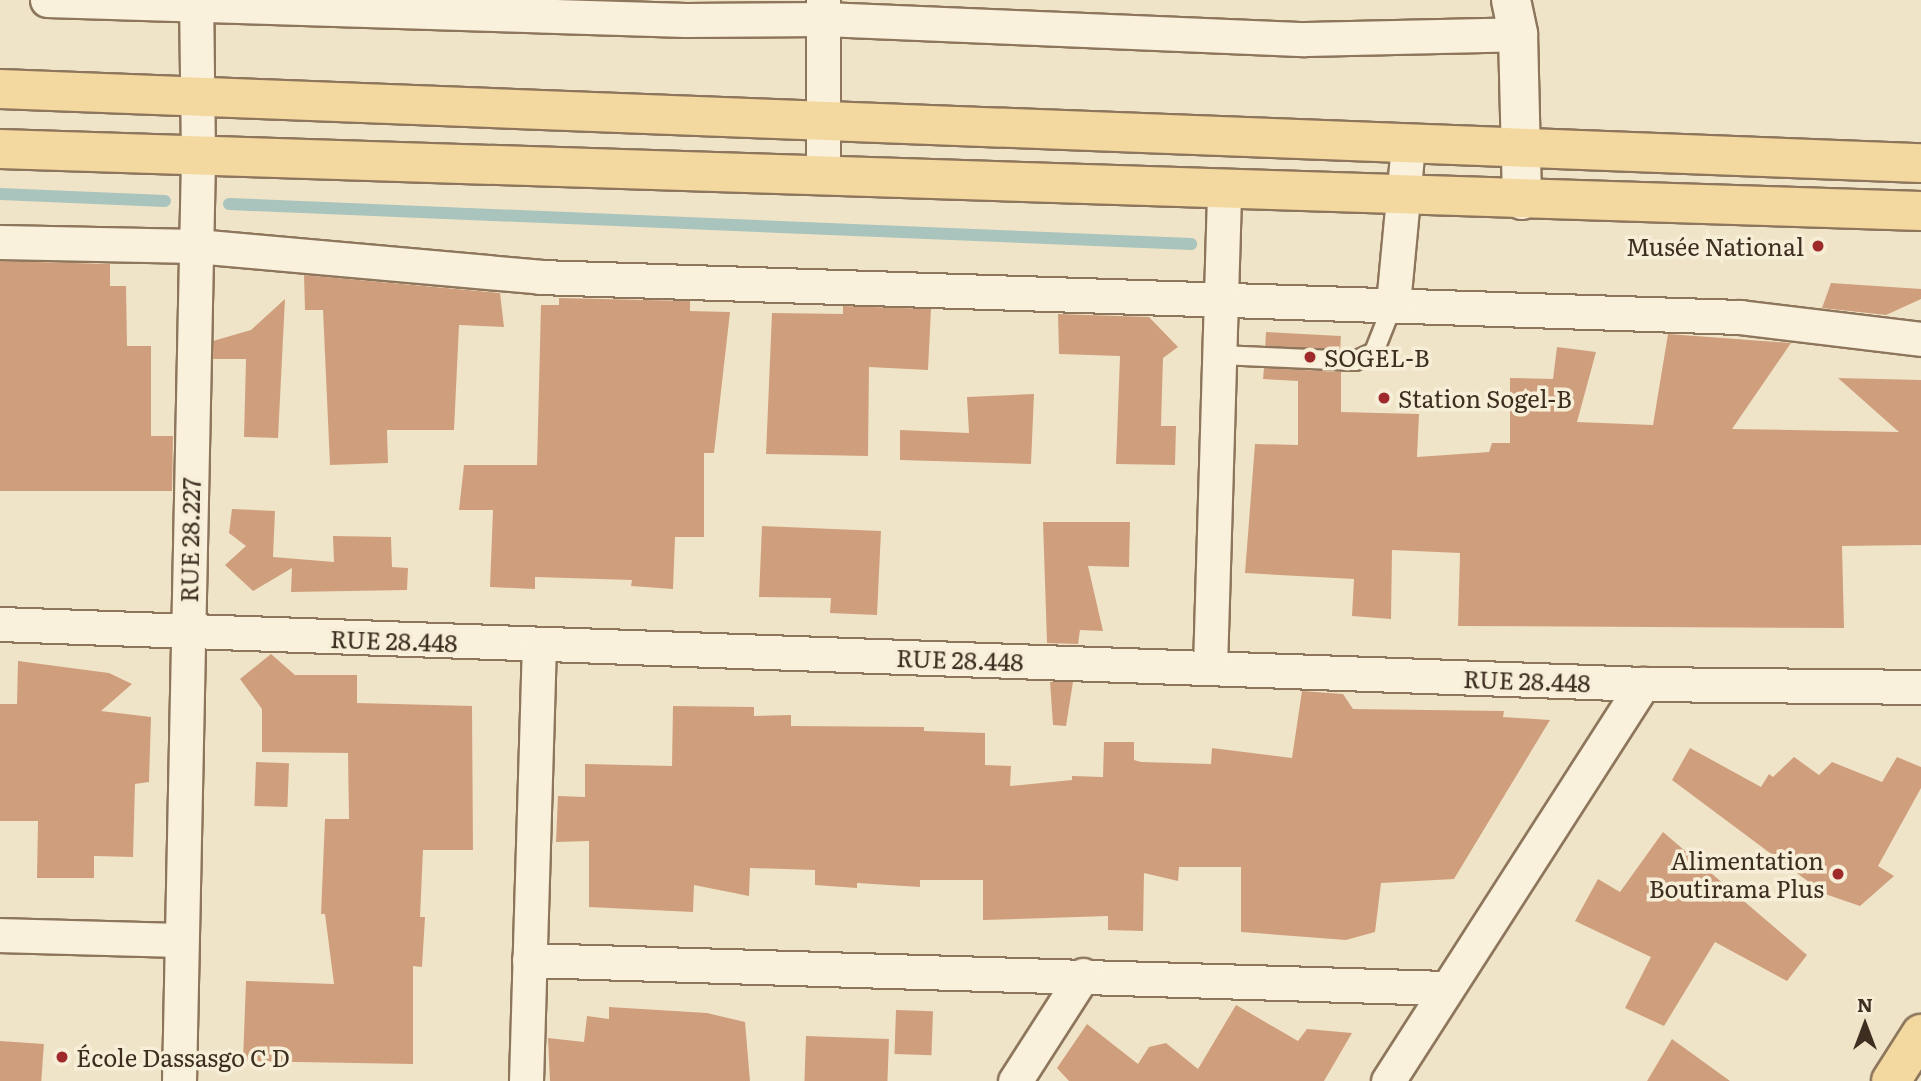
<!DOCTYPE html>
<html>
<head>
<meta charset="utf-8">
<style>
  body { margin:0 }
  #map { position:relative; width:1921px; height:1081px; overflow:hidden; background:#f0e4c8; font-family:Literata,serif }
  div>[style] { position:absolute }
  .stream>* { height:12px; margin:-6px; padding:0 6px; transform-origin:6px; border-radius:6px; background:#a9c4bc }
  .building>* { inset:0; background:#cf9f7d; transform-origin:0 0 }
  .roads { filter:drop-shadow(2px 0 #8d765c) drop-shadow(-2px 0 #8d765c) drop-shadow(0 2px #8d765c) drop-shadow(0 -2px #8d765c) }
  .service>* { height:18px; margin:-9px; padding:0 9px; transform-origin:9px; border-radius:9px; background:#faf1dc }
  .minor>* { height:33px; margin:-16.5px; padding:0 16.5px; transform-origin:16.5px; border-radius:16.5px; background:#faf1dc }
  .tertiary>* { height:38px; margin:-19px; padding:0 19px; transform-origin:19px; border-radius:19px; background:#faf1dc }
  .primary>* { height:38px; margin:-19px; padding:0 19px; transform-origin:19px; border-radius:19px; background:#f3d9a0 }
  .dots>* { width:19px; height:19px; translate:-50% -50%; box-sizing:border-box; border:4px solid #f7eed8; border-radius:50% }
  span { translate:-50% -50%; white-space:nowrap; text-align:center; line-height:1.15; -webkit-text-stroke:7px #f7eed8; paint-order:stroke }
  .poi-label { font-size:24px; color:#3d2e20 }
  .right { translate:-100% -50%; text-align:right }
  .left { translate:0 -50%; text-align:left }
  .street-label { font-size:24px; color:#3d2e20 }
  .north { position:absolute; left:1830px; top:990px; width:70px; height:70px; -webkit-text-stroke:5px #f7eed8; paint-order:stroke; rotate:0deg; font-size:19px; font-weight:700; line-height:28px; text-align:center; color:#3d2e20 }
  .north::after { content:''; display:block; margin:auto; width:24px; height:32px; background:#3d2e20; clip-path:polygon(50% 0,100% 100%,50% 72%,0 100%) }
</style>
</head>
<body>
<div id="map">
  <div class="stream">
    <div style="left:0;top:194px;width:165px;rotate:2.4deg"></div>
    <div style="left:229px;top:204px;width:963px;rotate:2.38deg"></div>
  </div>
  <div class="building">
    <div style="clip-path:polygon(0 261px,110px 264px,110px 286px,126px 286px,127px 346px,151px 346px,151px 436px,173px 436px,172px 491px,0 491px)"></div>
    <div style="clip-path:polygon(304px 275px,500px 293px,504px 327px,459px 325px,454px 430px,387px 430px,388px 463px,330px 465px,323px 310px,305px 310px)"></div>
    <div style="clip-path:polygon(1831px 283px,1921px 289px,1921px 299px,1886px 315px,1822px 308px)"></div>
    <div style="clip-path:polygon(559px 298px,690px 301px,690px 311px,730px 312px,714px 453px,704px 453px,704px 537px,675px 537px,673px 589px,631px 586px,632px 580px,535px 577px,535px 589px,490px 587px,493px 510px,459px 510px,464px 465px,537px 465px,541px 305px,559px 305px)"></div>
    <div style="clip-path:polygon(285px 299px,278px 438px,244px 437px,246px 359px,213px 359px,213px 341px,251px 330px)"></div>
    <div style="clip-path:polygon(843px 306px,931px 309px,928px 370px,869px 367px,868px 456px,766px 454px,772px 313px,843px 314px)"></div>
    <div style="clip-path:polygon(1058px 314px,1149px 317px,1178px 347px,1163px 358px,1161px 426px,1176px 426px,1175px 465px,1116px 464px,1120px 356px,1059px 354px)"></div>
    <div style="left:1266px;top:332px;width:75px;height:14px;rotate:3deg"></div>
    <div style="clip-path:polygon(1668px 334px,1791px 343px,1732px 429px,1899px 432px,1838px 378px,1921px 380px,1921px 545px,1842px 546px,1844px 628px,1458px 626px,1460px 553px,1392px 550px,1391px 619px,1352px 616px,1354px 579px,1245px 573px,1255px 444px,1298px 445px,1298px 381px,1263px 379px,1264px 368px,1341px 372px,1341px 412px,1419px 414px,1417px 457px,1489px 452px,1492px 443px,1510px 443px,1510px 378px,1553px 379px,1557px 347px,1596px 352px,1577px 422px,1653px 425px)"></div>
    <div style="clip-path:polygon(1034px 394px,1031px 464px,900px 460px,900px 430px,969px 433px,967px 397px)"></div>
    <div style="clip-path:polygon(232px 509px,275px 511px,273px 557px,334px 562px,333px 536px,391px 537px,392px 567px,408px 568px,407px 590px,291px 592px,292px 568px,253px 591px,225px 565px,246px 546px,229px 533px)"></div>
    <div style="clip-path:polygon(1043px 522px,1130px 522px,1129px 567px,1088px 566px,1103px 631px,1080px 630px,1078px 644px,1047px 643px)"></div>
    <div style="clip-path:polygon(762px 526px,881px 531px,877px 615px,830px 613px,831px 598px,759px 597px)"></div>
    <div style="clip-path:polygon(271px 654px,295px 675px,357px 675px,357px 703px,472px 706px,473px 850px,423px 850px,420px 917px,425px 917px,422px 967px,413px 966px,413px 1064px,243px 1061px,246px 981px,334px 984px,325px 914px,321px 914px,325px 819px,349px 819px,348px 753px,262px 752px,262px 709px,240px 679px)"></div>
    <div style="clip-path:polygon(18px 661px,109px 673px,132px 684px,101px 711px,151px 717px,149px 782px,135px 784px,133px 857px,94px 856px,94px 878px,37px 878px,38px 821px,0 821px,0 704px,17px 704px)"></div>
    <div style="clip-path:polygon(1050px 682px,1073px 682px,1066px 726px,1053px 725px)"></div>
    <div style="clip-path:polygon(1302px 691px,1343px 694px,1353px 709px,1504px 711px,1503px 717px,1550px 720px,1454px 879px,1381px 883px,1375px 932px,1346px 940px,1241px 932px,1241px 867px,1179px 867px,1178px 881px,1144px 873px,1143px 931px,1108px 930px,1108px 916px,983px 920px,983px 880px,920px 880px,920px 887px,857px 883px,857px 888px,815px 885px,815px 870px,750px 868px,749px 896px,694px 885px,693px 912px,589px 907px,589px 841px,556px 842px,558px 796px,585px 797px,585px 764px,672px 766px,673px 706px,754px 707px,754px 716px,791px 715px,791px 726px,924px 727px,924px 731px,985px 733px,985px 765px,1011px 766px,1010px 786px,1072px 780px,1072px 776px,1103px 777px,1104px 742px,1134px 742px,1134px 760px,1141px 762px,1211px 764px,1212px 748px,1292px 758px)"></div>
    <div style="clip-path:polygon(1690px 748px,1761px 787px,1769px 774px,1773px 777px,1794px 757px,1819px 775px,1832px 762px,1882px 782px,1897px 757px,1921px 767px,1921px 788px,1878px 866px,1894px 876px,1860px 906px,1825px 894px,1672px 780px)"></div>
    <div style="left:256px;top:762px;width:33px;height:44px;rotate:2deg"></div>
    <div style="clip-path:polygon(1663px 832px,1807px 955px,1787px 981px,1715px 942px,1664px 1026px,1625px 1008px,1651px 957px,1575px 921px,1598px 879px,1620px 892px)"></div>
    <div style="clip-path:polygon(1236px 1005px,1298px 1041px,1307px 1029px,1352px 1033px,1324px 1081px,1069px 1081px,1057px 1068px,1087px 1024px,1138px 1064px,1149px 1047px,1166px 1043px,1198px 1069px)"></div>
    <div style="clip-path:polygon(609px 1007px,707px 1013px,745px 1022px,750px 1081px,550px 1081px,548px 1038px,584px 1042px,587px 1016px,609px 1019px)"></div>
    <div style="left:896px;top:1010px;width:37px;height:44px;rotate:2deg"></div>
    <div style="left:806px;top:1036px;width:83px;height:45px;rotate:2deg"></div>
    <div style="clip-path:polygon(1672px 1039px,1730px 1081px,1647px 1081px)"></div>
    <div style="left:0;top:1041px;width:44px;height:40px;rotate:4deg"></div>
  </div>
  <div class="roads">
    <div class="service">
      <div style="left:1220px;top:355px;width:135px;rotate:2.5deg"></div>
      <div style="left:1355px;top:361px;width:21px;rotate:-25deg"></div>
      <div style="left:1374px;top:352px;width:52px;rotate:-68.4deg"></div>
    </div>
    <div class="minor">
      <div style="left:47px;top:0;width:639px;rotate:1.79deg"></div>
      <div style="left:686px;top:20px;width:138px;rotate:-0.4deg"></div>
      <div style="left:824px;top:19px;width:481px;rotate:2.4deg"></div>
      <div style="left:1305px;top:39px;width:213px;rotate:-1.3deg"></div>
      <div style="left:823px;top:176px;width:176px;rotate:-90deg"></div>
      <div style="left:0;top:242px;width:196px;rotate:1.2deg"></div>
      <div style="left:196px;top:246px;width:345px;rotate:5.1deg"></div>
      <div style="left:540px;top:277px;width:1201px;rotate:1.91deg"></div>
      <div style="left:1740px;top:317px;width:182px;rotate:6.9deg"></div>
      <div style="left:1393px;top:304px;width:161px;rotate:-84.6deg"></div>
      <div style="left:0;top:624px;width:1644px;rotate:2.09deg"></div>
      <div style="left:1643px;top:684px;width:278px;rotate:0.6deg"></div>
      <div style="left:1210px;top:667px;width:479px;rotate:-88.3deg"></div>
      <div style="left:0;top:935px;width:181px;rotate:1.6deg"></div>
      <div style="left:529px;top:960px;width:916px;rotate:1.75deg"></div>
      <div style="left:179px;top:1081px;width:924px;rotate:-88.82deg"></div>
      <div style="left:198px;top:157px;width:157px;rotate:-90.7deg"></div>
      <div style="left:526px;top:1081px;width:436px;rotate:-88.3deg"></div>
      <div style="left:1015px;top:1081px;width:126px;rotate:-57.3deg"></div>
      <div style="left:1388px;top:1081px;width:472px;rotate:-57.3deg"></div>
    </div>
    <div class="tertiary">
      <div style="left:1511px;top:0;width:35px;rotate:78deg"></div>
      <div style="left:1518px;top:34px;width:166px;rotate:88.6deg"></div>
    </div>
    <div class="primary">
      <div style="left:0;top:89px;width:1922px;rotate:2.21deg"></div>
      <div style="left:0;top:149px;width:1922px;rotate:1.85deg"></div>
      <div style="left:1891px;top:1081px;width:56px;rotate:-57.4deg"></div>
    </div>
  </div>
  <div class="dots">
    <div style="left:1818px;top:246px;background:#9e2a2b"></div>
    <div style="left:1310px;top:357px;background:#9e2a2b"></div>
    <div style="left:1384px;top:398px;background:#9e2a2b"></div>
    <div style="left:1838px;top:874px;background:#9e2a2b"></div>
    <div style="left:62px;top:1057px;background:#9e2a2b"></div>
  </div>
  <div class="poi-label">
    <span class="right" style="left:1804px;top:246px">Musée National</span>
    <span class="left" style="left:1324px;top:357px">SOGEL-B</span>
    <span class="left" style="left:1398px;top:398px">Station Sogel-B</span>
    <span class="right" style="left:1824px;top:874px">Alimentation<br>Boutirama Plus</span>
    <span class="left" style="left:76px;top:1057px">École Dassasgo C D</span>
  </div>
  <div class="street-label">
    <span style="left:189px;top:540px;rotate:-89deg">RUE 28.227</span>
    <span style="left:394px;top:640px;rotate:2deg">RUE 28.448</span>
    <span style="left:960px;top:659px;rotate:2deg">RUE 28.448</span>
    <span style="left:1527px;top:680px;rotate:2deg">RUE 28.448</span>
  </div>
  <div class="north">N</div>
</div>
</body>
</html>
